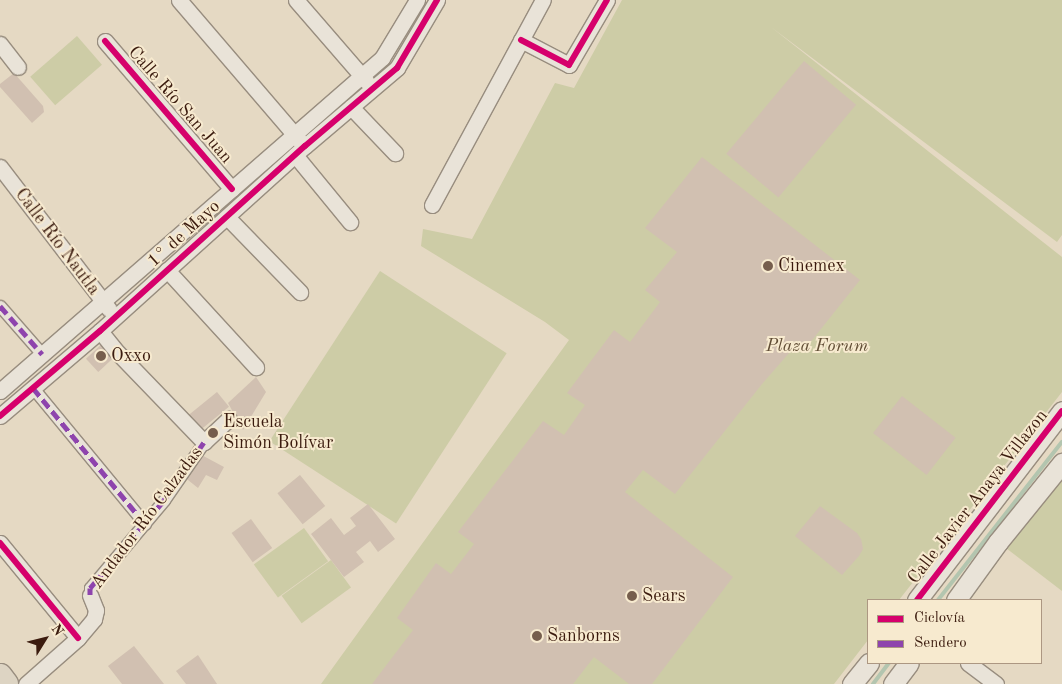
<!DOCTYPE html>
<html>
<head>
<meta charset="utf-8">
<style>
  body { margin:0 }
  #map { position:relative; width:1062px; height:684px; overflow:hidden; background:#e5d9c3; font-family:"Old Standard TT",serif }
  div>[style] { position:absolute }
  .green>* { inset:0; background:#cdcca6; transform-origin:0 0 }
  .stream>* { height:4px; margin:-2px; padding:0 2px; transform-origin:2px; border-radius:2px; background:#b3c5af }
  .building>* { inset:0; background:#d1c0b1; transform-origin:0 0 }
  .roads { filter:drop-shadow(1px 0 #988d7f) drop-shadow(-1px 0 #988d7f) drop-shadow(0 1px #988d7f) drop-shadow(0 -1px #988d7f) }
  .pedestrian>* { height:11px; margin:-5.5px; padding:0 5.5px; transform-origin:5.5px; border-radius:5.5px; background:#e9e3d8 }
  .minor>* { height:15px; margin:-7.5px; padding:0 7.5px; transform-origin:7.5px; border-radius:7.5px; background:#e9e3d8 }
  .tertiary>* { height:19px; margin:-9.5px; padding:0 9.5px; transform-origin:9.5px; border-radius:9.5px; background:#e9e3d8 }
  .primary>* { height:24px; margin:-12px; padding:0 12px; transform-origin:12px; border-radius:12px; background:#ddd4c3 }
  .quiet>* { height:5px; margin-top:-2.5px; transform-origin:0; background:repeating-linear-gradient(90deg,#8e44ad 0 10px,transparent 0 15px) }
  .cycleway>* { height:6px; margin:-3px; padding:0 3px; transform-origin:3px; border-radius:3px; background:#d6006c }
  .dots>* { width:14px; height:14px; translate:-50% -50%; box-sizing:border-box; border:2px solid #f7eacf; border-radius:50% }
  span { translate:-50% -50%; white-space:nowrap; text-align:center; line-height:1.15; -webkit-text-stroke:4px #f7eacf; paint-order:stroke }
  .street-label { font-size:18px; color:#3b1b0e }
  .poi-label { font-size:18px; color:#3b1b0e }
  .left { translate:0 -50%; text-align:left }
  .park-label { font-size:18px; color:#614d35; font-style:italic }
  .legend { position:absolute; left:867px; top:599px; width:175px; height:65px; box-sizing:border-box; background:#f7eacf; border:1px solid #ac9782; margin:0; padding:6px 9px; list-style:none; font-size:15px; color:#3b1b0e }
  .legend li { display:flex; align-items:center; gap:10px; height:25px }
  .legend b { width:25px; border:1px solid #ac9782 }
  .north { position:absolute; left:20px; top:614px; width:50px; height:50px; -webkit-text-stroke:4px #f7eacf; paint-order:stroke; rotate:54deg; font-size:14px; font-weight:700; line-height:20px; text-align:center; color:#3b1b0e }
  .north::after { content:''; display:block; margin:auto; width:18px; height:22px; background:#3b1b0e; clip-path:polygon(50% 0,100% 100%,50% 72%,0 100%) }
</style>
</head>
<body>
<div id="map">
  <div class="green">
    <div style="clip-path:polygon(622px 0,1062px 0,1062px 235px,1057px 242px,771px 27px,1062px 257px,1062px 392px,899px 600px,868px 600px,868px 640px,834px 684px,321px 684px,569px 340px,545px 322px,421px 246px,423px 229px,472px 239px,555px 83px,574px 88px)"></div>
    <div style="left:77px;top:36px;width:38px;height:62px;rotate:49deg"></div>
    <div style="left:380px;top:271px;width:151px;height:203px;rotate:33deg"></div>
    <div style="clip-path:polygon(1062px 463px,1062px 591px,998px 542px)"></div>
    <div style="left:304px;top:528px;width:41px;height:62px;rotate:54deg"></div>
    <div style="left:331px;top:560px;width:34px;height:61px;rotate:54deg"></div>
  </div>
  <div class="stream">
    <div style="left:938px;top:600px;width:201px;rotate:-51.9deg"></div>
    <div style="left:873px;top:684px;width:26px;rotate:-53deg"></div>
  </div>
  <div class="building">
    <div style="left:804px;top:61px;width:68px;height:121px;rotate:40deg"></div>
    <div style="clip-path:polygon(14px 73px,43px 106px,44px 112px,32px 123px,0 87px,0 84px)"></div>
    <div style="clip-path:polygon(702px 157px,860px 280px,805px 349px,797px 344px,762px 384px,675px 494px,643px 470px,625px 492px,733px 577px,652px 684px,629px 684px,594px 657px,573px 684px,372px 684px,413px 630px,397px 618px,436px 563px,451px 574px,474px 544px,458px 532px,543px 421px,564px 435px,585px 405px,567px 393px,614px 330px,630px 342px,660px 302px,645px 290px,677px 252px,645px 228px)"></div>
    <div style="left:105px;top:341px;width:18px;height:26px;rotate:47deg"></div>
    <div style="clip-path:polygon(256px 377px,266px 392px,243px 430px,228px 403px)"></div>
    <div style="left:217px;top:392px;width:19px;height:38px;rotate:51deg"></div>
    <div style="left:902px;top:396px;width:68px;height:47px;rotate:38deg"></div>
    <div style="clip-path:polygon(196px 452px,224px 467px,217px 480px,206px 475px,198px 488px,183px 476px)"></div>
    <div style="left:300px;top:475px;width:40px;height:29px;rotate:51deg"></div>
    <div style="clip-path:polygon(368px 504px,395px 539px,378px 552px,370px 541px,356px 552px,364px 562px,344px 577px,311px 534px,331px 518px,344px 535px,356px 526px,350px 518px)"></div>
    <div style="clip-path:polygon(820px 506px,857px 533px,861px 539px,863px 549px,859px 556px,842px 575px,795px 536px)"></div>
    <div style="left:251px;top:519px;width:36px;height:24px;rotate:54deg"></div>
    <div style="clip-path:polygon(134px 646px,164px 684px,122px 684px,108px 666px)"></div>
    <div style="clip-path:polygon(198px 655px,217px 684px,186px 684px,176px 671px)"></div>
  </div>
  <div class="roads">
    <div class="pedestrian">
      <div style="left:0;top:306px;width:64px;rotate:48.8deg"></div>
      <div style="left:33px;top:388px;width:176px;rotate:50.5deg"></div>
      <div style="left:90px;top:595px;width:7px;rotate:-90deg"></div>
      <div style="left:90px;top:588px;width:115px;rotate:-49.9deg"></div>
      <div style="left:164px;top:500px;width:70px;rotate:-55.4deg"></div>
    </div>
    <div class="minor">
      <div style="left:179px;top:0;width:186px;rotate:49.4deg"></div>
      <div style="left:296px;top:0;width:108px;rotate:49.1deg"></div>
      <div style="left:521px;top:40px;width:54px;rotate:27.5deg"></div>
      <div style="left:569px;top:65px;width:75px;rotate:-59.7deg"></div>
      <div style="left:105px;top:41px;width:195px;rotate:49.4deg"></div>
      <div style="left:0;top:44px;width:29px;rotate:52deg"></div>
      <div style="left:351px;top:107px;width:64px;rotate:46.3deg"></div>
      <div style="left:295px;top:155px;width:87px;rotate:50.6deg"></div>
      <div style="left:0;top:167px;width:179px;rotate:52.5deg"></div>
      <div style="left:432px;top:205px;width:233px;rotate:-61.6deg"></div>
      <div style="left:227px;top:217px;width:105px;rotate:45.8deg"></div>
      <div style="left:167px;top:270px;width:132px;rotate:47.5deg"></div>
      <div style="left:100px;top:331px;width:28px;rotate:51deg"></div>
      <div style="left:118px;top:353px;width:124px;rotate:46deg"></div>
      <div style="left:204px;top:442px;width:34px;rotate:-43deg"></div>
      <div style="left:0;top:391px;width:507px;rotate:-41.08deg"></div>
      <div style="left:382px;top:58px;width:68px;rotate:-58.9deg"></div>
      <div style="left:0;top:416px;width:131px;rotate:-40.4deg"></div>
      <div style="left:100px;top:331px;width:276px;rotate:-42.1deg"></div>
      <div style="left:305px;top:146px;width:121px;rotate:-40.3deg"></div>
      <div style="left:397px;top:68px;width:79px;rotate:-59.5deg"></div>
      <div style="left:0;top:543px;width:123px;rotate:50.6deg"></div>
      <div style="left:968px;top:663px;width:35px;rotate:37deg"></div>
      <div style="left:26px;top:684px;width:69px;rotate:-41.5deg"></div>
      <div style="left:78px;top:638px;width:25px;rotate:-50deg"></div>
      <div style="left:94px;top:619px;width:9px;rotate:-77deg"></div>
      <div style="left:96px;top:610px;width:16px;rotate:-112deg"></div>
    </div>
    <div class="tertiary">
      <div style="left:917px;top:600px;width:238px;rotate:-52.5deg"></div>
      <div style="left:956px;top:600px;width:72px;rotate:-54.1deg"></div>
      <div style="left:998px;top:542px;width:102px;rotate:-51deg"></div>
      <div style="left:852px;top:684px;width:27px;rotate:-51deg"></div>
      <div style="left:893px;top:684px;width:26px;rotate:-53deg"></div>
    </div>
    <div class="primary">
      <div style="left:0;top:676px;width:10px;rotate:53deg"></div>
    </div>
  </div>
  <div class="quiet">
    <div style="left:0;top:306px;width:64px;rotate:48.8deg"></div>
    <div style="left:33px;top:388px;width:176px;rotate:50.5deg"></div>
    <div style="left:90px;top:595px;width:7px;rotate:-90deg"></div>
    <div style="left:90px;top:588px;width:115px;rotate:-49.9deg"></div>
    <div style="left:164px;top:500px;width:70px;rotate:-55.4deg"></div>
  </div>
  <div class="cycleway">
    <div style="left:521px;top:40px;width:54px;rotate:27.5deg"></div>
    <div style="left:569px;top:65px;width:75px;rotate:-59.7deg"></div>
    <div style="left:105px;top:41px;width:195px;rotate:49.4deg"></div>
    <div style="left:0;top:416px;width:131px;rotate:-40.4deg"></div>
    <div style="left:100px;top:331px;width:276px;rotate:-42.1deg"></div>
    <div style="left:305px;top:146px;width:121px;rotate:-40.3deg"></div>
    <div style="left:397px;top:68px;width:79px;rotate:-59.5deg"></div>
    <div style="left:0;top:543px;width:123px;rotate:50.6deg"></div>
    <div style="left:917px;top:600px;width:238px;rotate:-52.5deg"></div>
  </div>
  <div class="dots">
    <div style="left:768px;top:266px;background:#765e4d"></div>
    <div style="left:101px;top:356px;background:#765e4d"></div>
    <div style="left:213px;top:433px;background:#765e4d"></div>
    <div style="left:632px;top:596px;background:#765e4d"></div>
    <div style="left:537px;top:636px;background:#765e4d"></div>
  </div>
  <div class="street-label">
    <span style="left:180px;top:105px;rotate:49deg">Calle Río San Juan</span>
    <span style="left:184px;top:234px;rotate:-42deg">1° de Mayo</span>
    <span style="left:57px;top:242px;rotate:53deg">Calle Río Nautla</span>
    <span style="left:978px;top:497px;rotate:-52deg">Calle Javier Anaya Villazon</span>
    <span style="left:147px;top:518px;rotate:-53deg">Andador Río Calzadas</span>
  </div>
  <div class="poi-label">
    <span class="left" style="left:778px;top:266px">Cinemex</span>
    <span class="left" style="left:111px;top:356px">Oxxo</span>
    <span class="left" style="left:223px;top:433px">Escuela<br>Simón Bolívar</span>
    <span class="left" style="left:642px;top:596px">Sears</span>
    <span class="left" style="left:547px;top:636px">Sanborns</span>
  </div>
  <div class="park-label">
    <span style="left:817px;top:346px">Plaza Forum</span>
  </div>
  <ul class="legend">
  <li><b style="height:6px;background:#d6006c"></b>Ciclovía</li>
  <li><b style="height:6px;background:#8e44ad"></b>Sendero</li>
  </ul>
  <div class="north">N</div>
</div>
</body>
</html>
